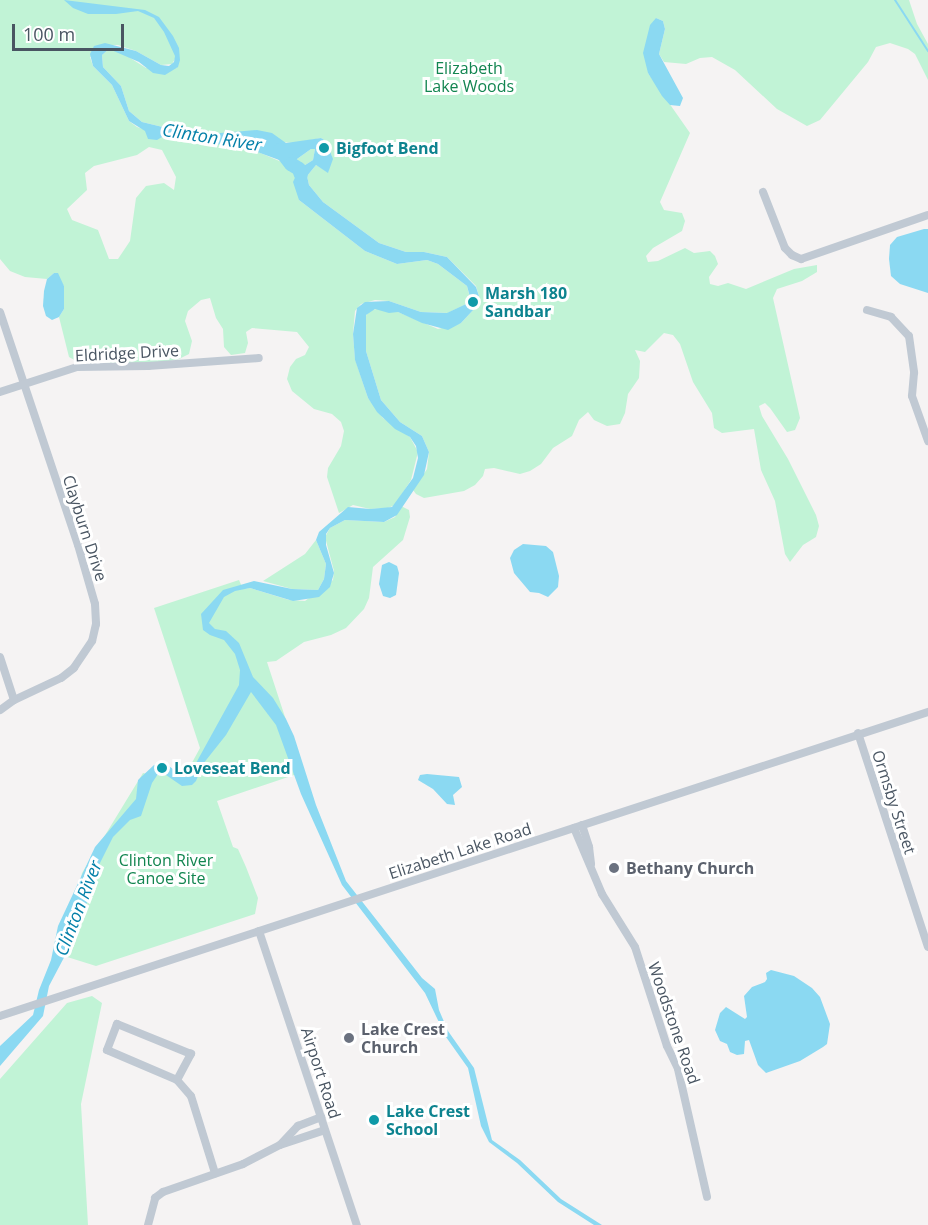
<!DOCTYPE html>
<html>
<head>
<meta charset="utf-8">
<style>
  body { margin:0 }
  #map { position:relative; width:928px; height:1225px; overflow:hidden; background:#f5f3f3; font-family:"Open Sans",sans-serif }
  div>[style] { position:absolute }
  .green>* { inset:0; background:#c1f3d6 }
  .water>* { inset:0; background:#8bd9f2 }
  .stream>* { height:2px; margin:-1px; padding:0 1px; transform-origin:1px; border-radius:1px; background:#8bd9f2 }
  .river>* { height:14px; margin:-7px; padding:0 7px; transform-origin:7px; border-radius:7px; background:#8bd9f2 }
  .minor>* { height:8px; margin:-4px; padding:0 4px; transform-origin:4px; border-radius:4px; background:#c0c9d3 }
  .dots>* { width:16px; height:16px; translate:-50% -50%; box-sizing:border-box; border:3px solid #fff; border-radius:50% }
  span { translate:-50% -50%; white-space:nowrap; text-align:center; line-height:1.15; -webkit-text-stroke:6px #fff; paint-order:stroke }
  .park-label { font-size:16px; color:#128550 }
  .culture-label { font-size:16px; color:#0d838f; font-weight:700 }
  .left { translate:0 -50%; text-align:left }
  .street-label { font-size:16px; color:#495562 }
  .worship-label { font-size:16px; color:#5b616d; font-weight:700 }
  .water-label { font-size:18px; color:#0480a9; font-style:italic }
  .scale { position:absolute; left:12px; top:24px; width:112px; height:27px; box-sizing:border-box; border:3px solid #495562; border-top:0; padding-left:8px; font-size:18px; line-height:21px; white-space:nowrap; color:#495562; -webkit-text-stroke:4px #fff; paint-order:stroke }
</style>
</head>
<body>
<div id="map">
  <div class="green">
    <div style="clip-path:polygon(evenodd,0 0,909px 0,917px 24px,928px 44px,928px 80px,915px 54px,908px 49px,890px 43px,876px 47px,868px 62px,820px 120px,807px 126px,777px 109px,735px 70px,712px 57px,700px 58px,686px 64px,664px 62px,659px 54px,665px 29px,663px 21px,656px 18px,648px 73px,690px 133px,660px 202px,664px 210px,682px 213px,685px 221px,682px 231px,653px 248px,646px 256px,648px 262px,658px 261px,685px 248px,694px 253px,710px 251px,715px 256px,718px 264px,709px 277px,710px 284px,718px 286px,728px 283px,746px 289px,794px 269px,817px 265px,817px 272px,802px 281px,777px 289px,773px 298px,800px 418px,795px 430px,787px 432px,770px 408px,765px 403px,759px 406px,762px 416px,788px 459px,816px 515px,819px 526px,816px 537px,803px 545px,790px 562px,785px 554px,775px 501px,761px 470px,754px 429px,722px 433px,714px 428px,712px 413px,693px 382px,680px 344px,673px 335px,664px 333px,645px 352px,635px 350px,640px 361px,639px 378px,628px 394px,625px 413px,620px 424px,607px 426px,594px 420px,588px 412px,579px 420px,572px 436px,553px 448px,541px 464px,530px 471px,520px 474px,494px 468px,485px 469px,483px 476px,475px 485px,464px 491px,424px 498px,416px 494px,413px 490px,427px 469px,429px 452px,422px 436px,400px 422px,381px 400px,366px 351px,365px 317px,370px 310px,378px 309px,398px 312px,438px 329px,461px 323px,475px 308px,479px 296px,476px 286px,447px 257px,424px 252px,406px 252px,379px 243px,323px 202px,309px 185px,307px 176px,316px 165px,328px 172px,332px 158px,330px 150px,326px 141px,321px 138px,295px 143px,201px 137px,199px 132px,179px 131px,142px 122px,129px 111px,121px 86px,103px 67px,102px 55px,109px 49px,124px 54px,146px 68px,177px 68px,175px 59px,172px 64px,161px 65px,136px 51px,118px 45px,113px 45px,90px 57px,93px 66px,112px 85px,129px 121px,137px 127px,182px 142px,242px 145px,284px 163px,290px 164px,311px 149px,315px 149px,313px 160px,299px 169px,299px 200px,365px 251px,397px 264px,427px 260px,438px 264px,467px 286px,470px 298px,466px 304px,448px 313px,421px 312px,389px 301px,375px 300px,361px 304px,355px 311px,353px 334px,355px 359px,368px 398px,383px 418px,410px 437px,418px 452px,411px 480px,395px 505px,388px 508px,370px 509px,353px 505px,339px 513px,327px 477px,328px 468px,341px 446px,344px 431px,341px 422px,332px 414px,314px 409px,292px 391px,287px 379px,290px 367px,296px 359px,305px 355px,309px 347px,297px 332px,252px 328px,246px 332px,248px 343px,245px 353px,231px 355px,224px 347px,223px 329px,216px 318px,210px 298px,201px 300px,188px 311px,185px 321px,192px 341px,189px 354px,179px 359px,161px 363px,80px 363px,69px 357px,59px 317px,64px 309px,64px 286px,54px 273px,47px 279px,25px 277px,10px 271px,0 259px,0 0,149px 147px,162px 150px,176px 177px,174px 190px,164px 183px,146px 186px,136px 198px,130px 241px,118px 259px,109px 259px,98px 230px,72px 220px,67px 209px,87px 190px,85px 173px,94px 166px,137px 155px,149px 147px)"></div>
    <div style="clip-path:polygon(401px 506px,409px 510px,410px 517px,403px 540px,373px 567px,369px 598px,364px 609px,346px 628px,331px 635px,304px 642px,276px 661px,267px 662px,303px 772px,217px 801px,233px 847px,238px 849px,246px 867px,258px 898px,255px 914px,96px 966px,64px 956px,82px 873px,143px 773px,156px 776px,162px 773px,182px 781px,200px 748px,154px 608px,239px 580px,243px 589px,250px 588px,289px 600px,305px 601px,333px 580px,334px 571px,325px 537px,330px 528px,345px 520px,384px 522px,395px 517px)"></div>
    <div style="clip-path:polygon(316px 540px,326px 564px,324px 579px,318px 590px,292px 589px,263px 581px,305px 554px)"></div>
    <div style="clip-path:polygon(92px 996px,102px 1003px,81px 1104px,88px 1225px,0 1225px,0 1079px,67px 1003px)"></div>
  </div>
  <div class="water">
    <div style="clip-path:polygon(64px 0,145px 10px,159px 17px,173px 36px,179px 48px,180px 60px,178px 67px,165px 75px,153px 73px,139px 62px,109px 49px,102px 55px,103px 67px,121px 86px,129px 111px,142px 122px,179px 131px,209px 134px,257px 130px,272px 133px,286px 143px,321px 138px,326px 141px,333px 159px,328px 173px,316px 165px,307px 176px,309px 185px,323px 202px,379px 243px,406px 252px,424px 252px,447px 257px,476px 287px,479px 296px,475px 308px,461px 323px,448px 330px,422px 323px,398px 312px,389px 313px,375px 309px,366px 315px,366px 351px,381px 400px,400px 422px,422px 436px,429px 452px,424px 475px,397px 515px,384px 522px,345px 520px,330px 528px,326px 534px,326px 545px,334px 573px,330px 587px,319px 597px,293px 601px,250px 588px,235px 591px,224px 597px,209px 623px,215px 629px,226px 631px,239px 643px,253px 677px,273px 698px,286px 719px,294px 736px,316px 805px,346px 881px,422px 978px,435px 989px,439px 1010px,448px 1031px,474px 1068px,492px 1140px,520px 1160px,561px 1199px,602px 1225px,594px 1225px,558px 1202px,517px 1163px,489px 1142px,481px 1126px,468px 1068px,446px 1037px,425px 993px,342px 885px,301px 794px,276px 725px,251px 692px,226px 735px,203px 764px,196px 781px,192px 785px,182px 786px,166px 775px,158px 774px,152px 783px,141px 816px,130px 820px,113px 837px,98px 867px,78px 931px,49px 986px,43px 1016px,0 1066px,0 1046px,33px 1015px,39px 990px,51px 960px,58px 926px,95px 847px,136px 799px,138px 780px,154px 765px,165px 763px,182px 776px,190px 774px,239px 685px,240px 670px,235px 654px,224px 640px,210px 635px,203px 630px,201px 614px,223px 590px,254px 581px,292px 589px,318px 590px,324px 579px,326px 564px,316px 540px,319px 532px,348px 507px,370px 509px,392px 507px,413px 478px,418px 458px,416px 446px,410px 437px,395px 429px,377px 412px,368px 398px,355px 360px,353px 334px,357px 308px,365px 302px,389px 301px,421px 312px,447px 313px,466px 304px,470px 297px,467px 286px,438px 264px,427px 260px,397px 264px,365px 251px,299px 200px,293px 182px,299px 169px,313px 160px,315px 149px,311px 149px,290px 164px,233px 143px,213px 145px,162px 137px,157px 140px,148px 139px,145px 131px,129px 121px,112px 85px,93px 66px,90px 54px,94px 46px,105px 43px,136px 51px,161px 65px,169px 66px,174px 62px,175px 56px,164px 32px,154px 18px,138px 11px,116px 14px,88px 14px,73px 8px)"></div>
    <div style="clip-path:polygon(656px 18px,663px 21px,665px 29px,659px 54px,683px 98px,680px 106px,670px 105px,662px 96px,648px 73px,643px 53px,650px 25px)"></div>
    <div style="clip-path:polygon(924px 229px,928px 229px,928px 293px,900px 284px,891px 276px,889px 259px,890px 245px,897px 237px)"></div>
    <div style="clip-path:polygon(54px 273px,58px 273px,64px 286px,64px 309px,59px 317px,52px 320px,46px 316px,43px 306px,44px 291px,47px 279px)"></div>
    <div style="clip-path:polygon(523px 544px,546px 546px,553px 552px,559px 576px,558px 587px,548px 597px,539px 593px,530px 592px,514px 573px,510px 558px,514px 550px)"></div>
    <div style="clip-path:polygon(389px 562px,397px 566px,399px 573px,396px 595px,390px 598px,383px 596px,379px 584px,382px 565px)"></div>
    <div style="clip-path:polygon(427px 774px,459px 777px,462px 787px,453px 795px,455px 805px,447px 804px,433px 789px,418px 780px,420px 775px)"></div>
    <div style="clip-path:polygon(771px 970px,794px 976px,812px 988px,820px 997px,830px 1024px,827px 1044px,823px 1047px,800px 1061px,766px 1073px,758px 1065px,749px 1040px,745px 1041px,744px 1054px,737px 1055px,730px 1052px,727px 1044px,720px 1041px,715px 1030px,720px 1013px,726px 1007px,745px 1019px,747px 1017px,744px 996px,752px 987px,765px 982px,767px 979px,766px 973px)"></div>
  </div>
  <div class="stream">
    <div style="left:895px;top:0;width:61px;rotate:57.1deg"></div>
  </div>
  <div class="river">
    <div style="left:280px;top:150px;width:18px;rotate:52deg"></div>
    <div style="left:291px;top:164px;width:9px;rotate:32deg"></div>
    <div style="left:299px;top:169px;width:6px;rotate:72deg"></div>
  </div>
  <div class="minor">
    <div style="left:763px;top:192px;width:60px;rotate:68.6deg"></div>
    <div style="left:785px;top:248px;width:10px;rotate:45deg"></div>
    <div style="left:792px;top:255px;width:10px;rotate:24deg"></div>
    <div style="left:801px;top:259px;width:134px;rotate:-19.1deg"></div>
    <div style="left:867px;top:310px;width:25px;rotate:16deg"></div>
    <div style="left:891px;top:317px;width:26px;rotate:47deg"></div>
    <div style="left:909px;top:336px;width:37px;rotate:82deg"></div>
    <div style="left:914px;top:373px;width:23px;rotate:95deg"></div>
    <div style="left:912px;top:396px;width:48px;rotate:70.4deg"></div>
    <div style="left:0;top:312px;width:246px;rotate:71.5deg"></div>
    <div style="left:78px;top:545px;width:61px;rotate:73.9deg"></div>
    <div style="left:95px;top:604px;width:20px;rotate:87deg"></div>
    <div style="left:96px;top:624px;width:17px;rotate:103deg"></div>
    <div style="left:92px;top:641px;width:32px;rotate:124deg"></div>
    <div style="left:74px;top:668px;width:16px;rotate:142deg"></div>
    <div style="left:61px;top:678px;width:52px;rotate:154.9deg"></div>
    <div style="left:14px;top:700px;width:17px;rotate:144deg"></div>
    <div style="left:0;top:392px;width:81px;rotate:-18deg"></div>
    <div style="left:77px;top:367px;width:71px;rotate:-0.8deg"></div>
    <div style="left:148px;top:366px;width:111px;rotate:-4.1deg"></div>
    <div style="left:0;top:657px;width:45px;rotate:72deg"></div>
    <div style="left:858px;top:733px;width:225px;rotate:71.9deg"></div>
    <div style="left:582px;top:825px;width:23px;rotate:72deg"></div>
    <div style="left:589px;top:847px;width:17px;rotate:83deg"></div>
    <div style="left:574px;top:828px;width:72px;rotate:67deg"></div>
    <div style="left:602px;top:894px;width:62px;rotate:58.1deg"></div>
    <div style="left:635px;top:947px;width:104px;rotate:72.1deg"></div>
    <div style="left:667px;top:1046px;width:25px;rotate:64deg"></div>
    <div style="left:678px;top:1069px;width:131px;rotate:77.2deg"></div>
    <div style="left:259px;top:931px;width:310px;rotate:71.6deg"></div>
    <div style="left:0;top:1016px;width:977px;rotate:-18.14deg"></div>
    <div style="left:177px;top:1080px;width:30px;rotate:-62deg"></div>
    <div style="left:191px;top:1054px;width:80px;rotate:-157.9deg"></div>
    <div style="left:117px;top:1024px;width:28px;rotate:111deg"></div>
    <div style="left:107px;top:1050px;width:76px;rotate:23.2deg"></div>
    <div style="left:177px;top:1080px;width:21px;rotate:49deg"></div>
    <div style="left:191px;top:1096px;width:81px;rotate:72.7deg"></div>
    <div style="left:281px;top:1144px;width:25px;rotate:-47deg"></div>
    <div style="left:298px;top:1126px;width:25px;rotate:-21deg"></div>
    <div style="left:148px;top:1225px;width:28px;rotate:-75deg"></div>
    <div style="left:155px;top:1198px;width:10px;rotate:-37deg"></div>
    <div style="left:163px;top:1192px;width:85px;rotate:-19.3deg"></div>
    <div style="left:243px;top:1164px;width:42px;rotate:-27.2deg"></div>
    <div style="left:280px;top:1145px;width:47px;rotate:-18.4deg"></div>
  </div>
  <div class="dots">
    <div style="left:324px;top:148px;background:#0f9aa8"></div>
    <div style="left:473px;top:302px;background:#0f9aa8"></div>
    <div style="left:162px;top:768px;background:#0f9aa8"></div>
    <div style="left:614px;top:868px;background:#6b7280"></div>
    <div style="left:349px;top:1038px;background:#6b7280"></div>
    <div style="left:374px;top:1120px;background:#0f9aa8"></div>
  </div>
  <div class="park-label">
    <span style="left:469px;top:77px">Elizabeth<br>Lake Woods</span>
    <span style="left:166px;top:869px">Clinton River<br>Canoe Site</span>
  </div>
  <div class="culture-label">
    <span class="left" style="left:336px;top:148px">Bigfoot Bend</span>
    <span class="left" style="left:485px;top:302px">Marsh 180<br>Sandbar</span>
    <span class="left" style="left:174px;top:768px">Loveseat Bend</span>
    <span class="left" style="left:386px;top:1120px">Lake Crest<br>School</span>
  </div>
  <div class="street-label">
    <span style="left:127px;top:353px;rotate:-3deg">Eldridge Drive</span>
    <span style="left:85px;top:528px;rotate:72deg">Clayburn Drive</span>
    <span style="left:894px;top:802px;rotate:72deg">Ormsby Street</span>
    <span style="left:460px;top:851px;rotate:-18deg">Elizabeth Lake Road</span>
    <span style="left:674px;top:1023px;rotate:71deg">Woodstone Road</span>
    <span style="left:321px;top:1073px;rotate:72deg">Airport Road</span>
  </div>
  <div class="worship-label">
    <span class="left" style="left:626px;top:868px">Bethany Church</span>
    <span class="left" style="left:361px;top:1038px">Lake Crest<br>Church</span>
  </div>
  <div class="water-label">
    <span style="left:212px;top:137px;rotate:9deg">Clinton River</span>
    <span style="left:78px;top:908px;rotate:-69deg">Clinton River</span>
  </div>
  <div class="scale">100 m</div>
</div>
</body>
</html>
